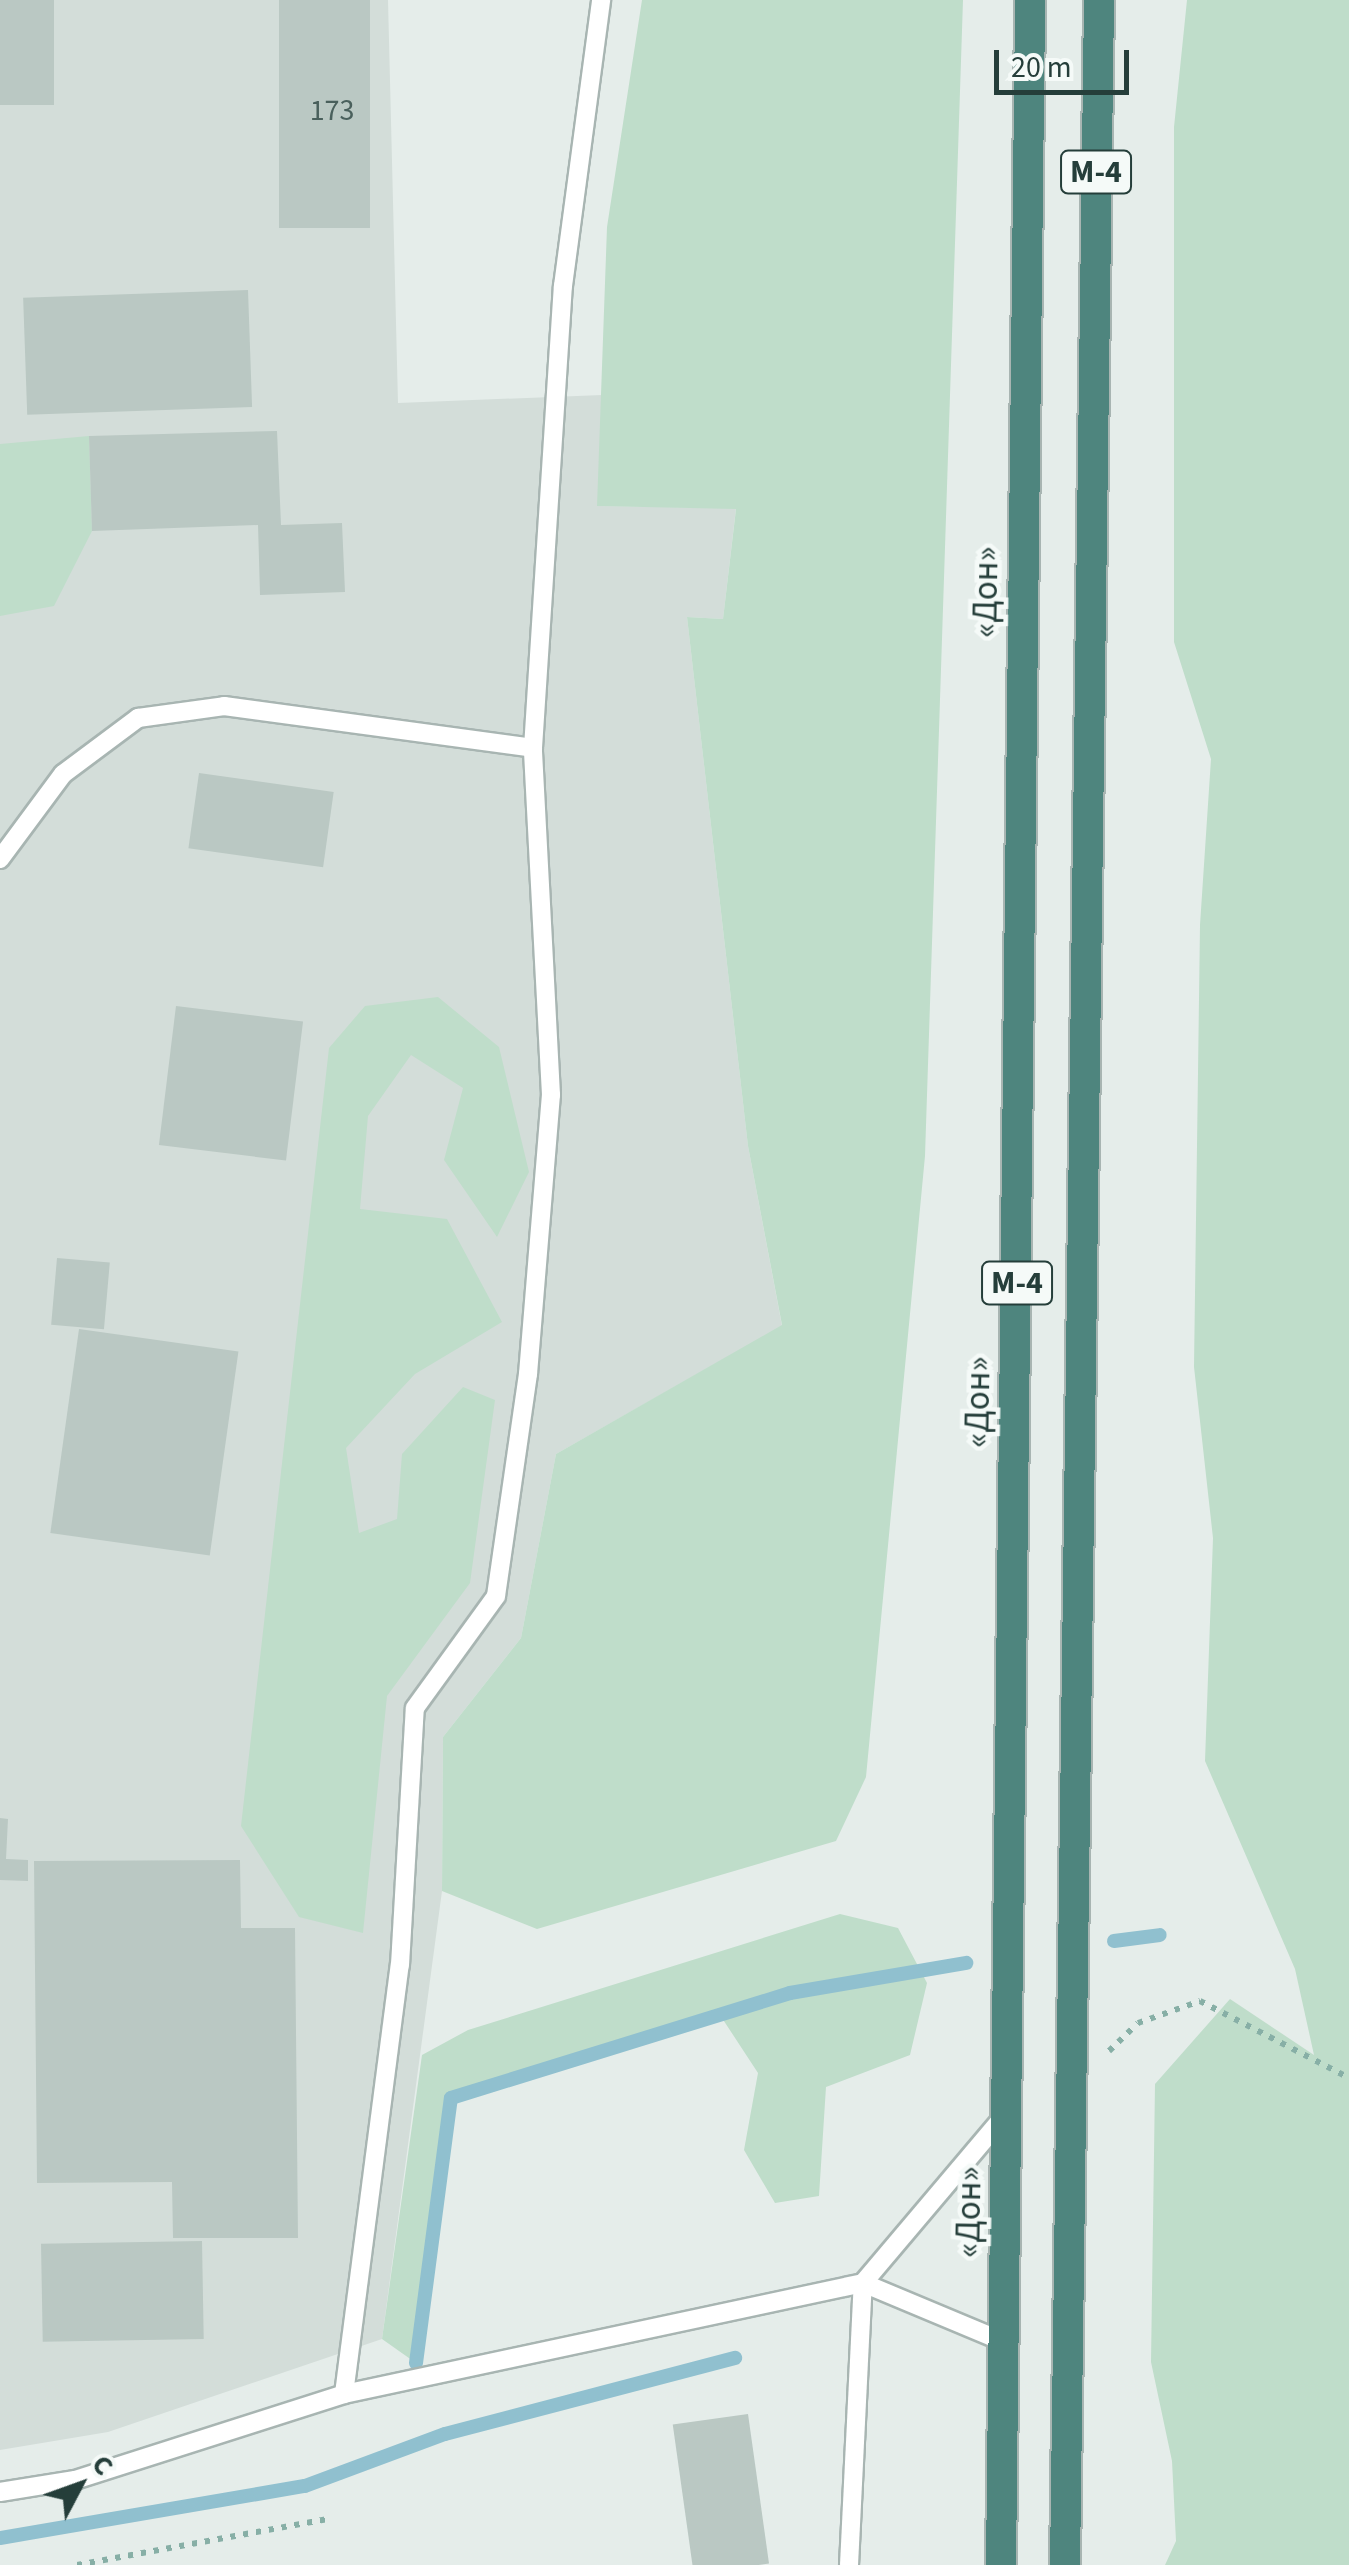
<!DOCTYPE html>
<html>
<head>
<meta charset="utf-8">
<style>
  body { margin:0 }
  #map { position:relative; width:1349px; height:2565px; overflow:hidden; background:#e5edea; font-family:"Source Sans 3",sans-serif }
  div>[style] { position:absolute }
  .built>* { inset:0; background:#d3ddd9 }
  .green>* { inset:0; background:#bfddca }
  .stream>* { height:14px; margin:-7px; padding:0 7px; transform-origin:7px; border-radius:7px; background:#90c0cf }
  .building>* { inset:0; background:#bac8c3; transform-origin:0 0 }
  .path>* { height:6px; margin-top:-3px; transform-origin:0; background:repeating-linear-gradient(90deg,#87afa6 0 5px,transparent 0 13px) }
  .roads { filter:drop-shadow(2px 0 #a8b5b2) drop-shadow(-2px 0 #a8b5b2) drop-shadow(0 2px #a8b5b2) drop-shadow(0 -2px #a8b5b2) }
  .service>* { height:18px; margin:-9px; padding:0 9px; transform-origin:9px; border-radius:9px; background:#fff }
  .trunk>* { height:30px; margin:-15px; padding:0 15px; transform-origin:15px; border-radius:15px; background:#4e857e }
  span { translate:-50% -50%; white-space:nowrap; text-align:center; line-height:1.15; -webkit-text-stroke:9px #f5faf8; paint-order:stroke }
  .number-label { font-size:30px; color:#4a605c }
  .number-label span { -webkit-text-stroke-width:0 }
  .shield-label span { padding:2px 8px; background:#f5faf8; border:2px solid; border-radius:8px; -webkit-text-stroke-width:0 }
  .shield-label { font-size:32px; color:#253e3a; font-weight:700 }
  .street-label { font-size:35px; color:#253e3a }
  .north { position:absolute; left:30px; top:2435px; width:100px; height:100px; -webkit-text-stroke:8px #f5faf8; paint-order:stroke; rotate:49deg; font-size:28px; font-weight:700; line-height:40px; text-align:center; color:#253e3a }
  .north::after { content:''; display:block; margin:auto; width:35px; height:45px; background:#253e3a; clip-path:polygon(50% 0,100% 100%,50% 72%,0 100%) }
  .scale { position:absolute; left:994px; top:50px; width:135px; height:45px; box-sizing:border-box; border:5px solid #253e3a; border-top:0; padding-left:12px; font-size:30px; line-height:35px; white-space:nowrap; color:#253e3a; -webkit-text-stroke:8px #f5faf8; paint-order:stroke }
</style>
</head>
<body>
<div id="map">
  <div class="built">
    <div style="clip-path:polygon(0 0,388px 0,398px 403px,602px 395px,598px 506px,736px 508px,723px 619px,687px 617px,748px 1146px,782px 1326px,556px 1454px,521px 1638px,443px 1737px,442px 1891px,382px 2339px,108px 2432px,0 2450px)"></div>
  </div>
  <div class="green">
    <div style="clip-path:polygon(642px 0,963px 0,925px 1156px,866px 1777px,836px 1841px,537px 1929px,442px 1891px,443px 1737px,521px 1638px,556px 1454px,782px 1325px,748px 1146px,687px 617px,723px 619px,736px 509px,597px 506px,607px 227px)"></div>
    <div style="clip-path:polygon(1187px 0,1349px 0,1349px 2565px,1165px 2565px,1176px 2541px,1172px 2461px,1151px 2362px,1155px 2084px,1230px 1999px,1314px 2055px,1295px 1969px,1205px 1761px,1213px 1538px,1194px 1367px,1200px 925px,1211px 759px,1174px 642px,1174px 127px)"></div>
    <div style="clip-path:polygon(89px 436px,92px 531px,54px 606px,0 616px,0 444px)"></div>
    <div style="clip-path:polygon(438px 997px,499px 1047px,529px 1172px,497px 1237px,444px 1160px,463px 1088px,411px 1055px,368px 1116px,360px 1209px,447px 1219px,502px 1322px,415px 1374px,346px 1448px,359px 1533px,397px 1519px,402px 1454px,463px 1387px,495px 1400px,470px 1583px,387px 1696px,363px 1933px,299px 1917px,241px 1826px,329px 1048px,365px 1006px)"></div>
    <div style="clip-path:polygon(840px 1914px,898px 1928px,927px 1983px,910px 2055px,826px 2087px,819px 2196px,775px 2203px,744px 2150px,758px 2073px,720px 2015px,452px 2098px,416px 2363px,382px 2339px,422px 2055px,468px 2030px)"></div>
  </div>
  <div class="stream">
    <div style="left:1114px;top:1941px;width:46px;rotate:-7.4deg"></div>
    <div style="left:416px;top:2363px;width:267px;rotate:-82.5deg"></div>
    <div style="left:451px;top:2098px;width:355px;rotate:-17.2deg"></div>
    <div style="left:790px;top:1993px;width:179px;rotate:-9.7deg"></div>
    <div style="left:0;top:2538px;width:309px;rotate:-9.7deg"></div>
    <div style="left:305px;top:2486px;width:149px;rotate:-20.4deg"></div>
    <div style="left:445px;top:2434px;width:300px;rotate:-14.7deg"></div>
  </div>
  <div class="building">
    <div style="left:0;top:0;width:54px;height:105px"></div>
    <div style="left:279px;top:0;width:91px;height:228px"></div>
    <div style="left:248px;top:290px;width:117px;height:225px;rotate:88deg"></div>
    <div style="clip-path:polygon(277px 431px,281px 525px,342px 523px,345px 592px,260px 595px,258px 525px,92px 531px,89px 436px)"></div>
    <div style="left:199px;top:773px;width:136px;height:76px;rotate:8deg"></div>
    <div style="left:176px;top:1006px;width:128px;height:140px;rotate:7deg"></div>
    <div style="left:57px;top:1258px;width:53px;height:67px;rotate:5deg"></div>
    <div style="left:79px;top:1329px;width:161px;height:206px;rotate:8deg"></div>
    <div style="clip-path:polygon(0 1818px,8px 1819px,6px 1859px,28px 1860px,28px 1881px,0 1880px)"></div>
    <div style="clip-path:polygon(240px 1860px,241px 1928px,295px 1928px,298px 2238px,173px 2238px,172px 2182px,37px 2183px,34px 1861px)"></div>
    <div style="left:202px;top:2241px;width:98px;height:161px;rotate:89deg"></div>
    <div style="left:748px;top:2414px;width:151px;height:76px;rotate:82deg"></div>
  </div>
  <div class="path">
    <div style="left:1109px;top:2051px;width:40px;rotate:-44deg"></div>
    <div style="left:1138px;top:2023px;width:66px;rotate:-19.5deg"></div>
    <div style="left:1200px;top:2001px;width:168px;rotate:27.3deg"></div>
    <div style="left:77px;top:2565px;width:255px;rotate:-10.4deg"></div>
  </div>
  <div class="roads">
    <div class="service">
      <div style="left:0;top:859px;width:106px;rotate:-53.5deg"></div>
      <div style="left:63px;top:774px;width:94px;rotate:-36.7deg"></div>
      <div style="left:138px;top:718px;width:87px;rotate:-7.9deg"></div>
      <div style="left:224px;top:706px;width:312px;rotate:7.7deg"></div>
      <div style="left:344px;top:2394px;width:433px;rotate:-82.6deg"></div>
      <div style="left:400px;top:1965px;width:257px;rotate:-86.7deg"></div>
      <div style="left:415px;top:1708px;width:138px;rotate:-54.1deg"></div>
      <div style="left:496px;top:1596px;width:224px;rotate:-81.8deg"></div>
      <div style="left:528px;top:1374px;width:280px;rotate:-85.3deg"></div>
      <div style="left:551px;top:1095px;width:347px;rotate:-93deg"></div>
      <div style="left:533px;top:748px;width:463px;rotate:-86.3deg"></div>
      <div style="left:563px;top:286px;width:289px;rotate:-82.4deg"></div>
      <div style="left:0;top:2492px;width:76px;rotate:-9.1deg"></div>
      <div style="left:75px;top:2480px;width:282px;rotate:-17.7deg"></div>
      <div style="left:344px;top:2394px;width:531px;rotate:-12.07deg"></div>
      <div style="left:863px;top:2283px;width:153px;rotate:22.7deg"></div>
      <div style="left:849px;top:2565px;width:282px;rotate:-87.2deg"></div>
      <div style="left:863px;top:2283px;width:221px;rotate:-49.8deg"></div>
    </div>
    <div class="trunk">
      <div style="left:1001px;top:2565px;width:2565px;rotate:-89.35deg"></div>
      <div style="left:1065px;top:2565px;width:2565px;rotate:-89.24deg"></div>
    </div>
  </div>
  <div class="number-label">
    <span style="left:332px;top:111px">173</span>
  </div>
  <div class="shield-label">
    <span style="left:1096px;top:172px">М-4</span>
    <span style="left:1017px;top:1283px">М-4</span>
  </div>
  <div class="street-label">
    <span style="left:986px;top:592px;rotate:-89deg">«Дон»</span>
    <span style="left:978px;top:1402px;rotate:-89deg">«Дон»</span>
    <span style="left:969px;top:2212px;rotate:-89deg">«Дон»</span>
  </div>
  <div class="north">С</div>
  <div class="scale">20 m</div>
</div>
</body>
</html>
